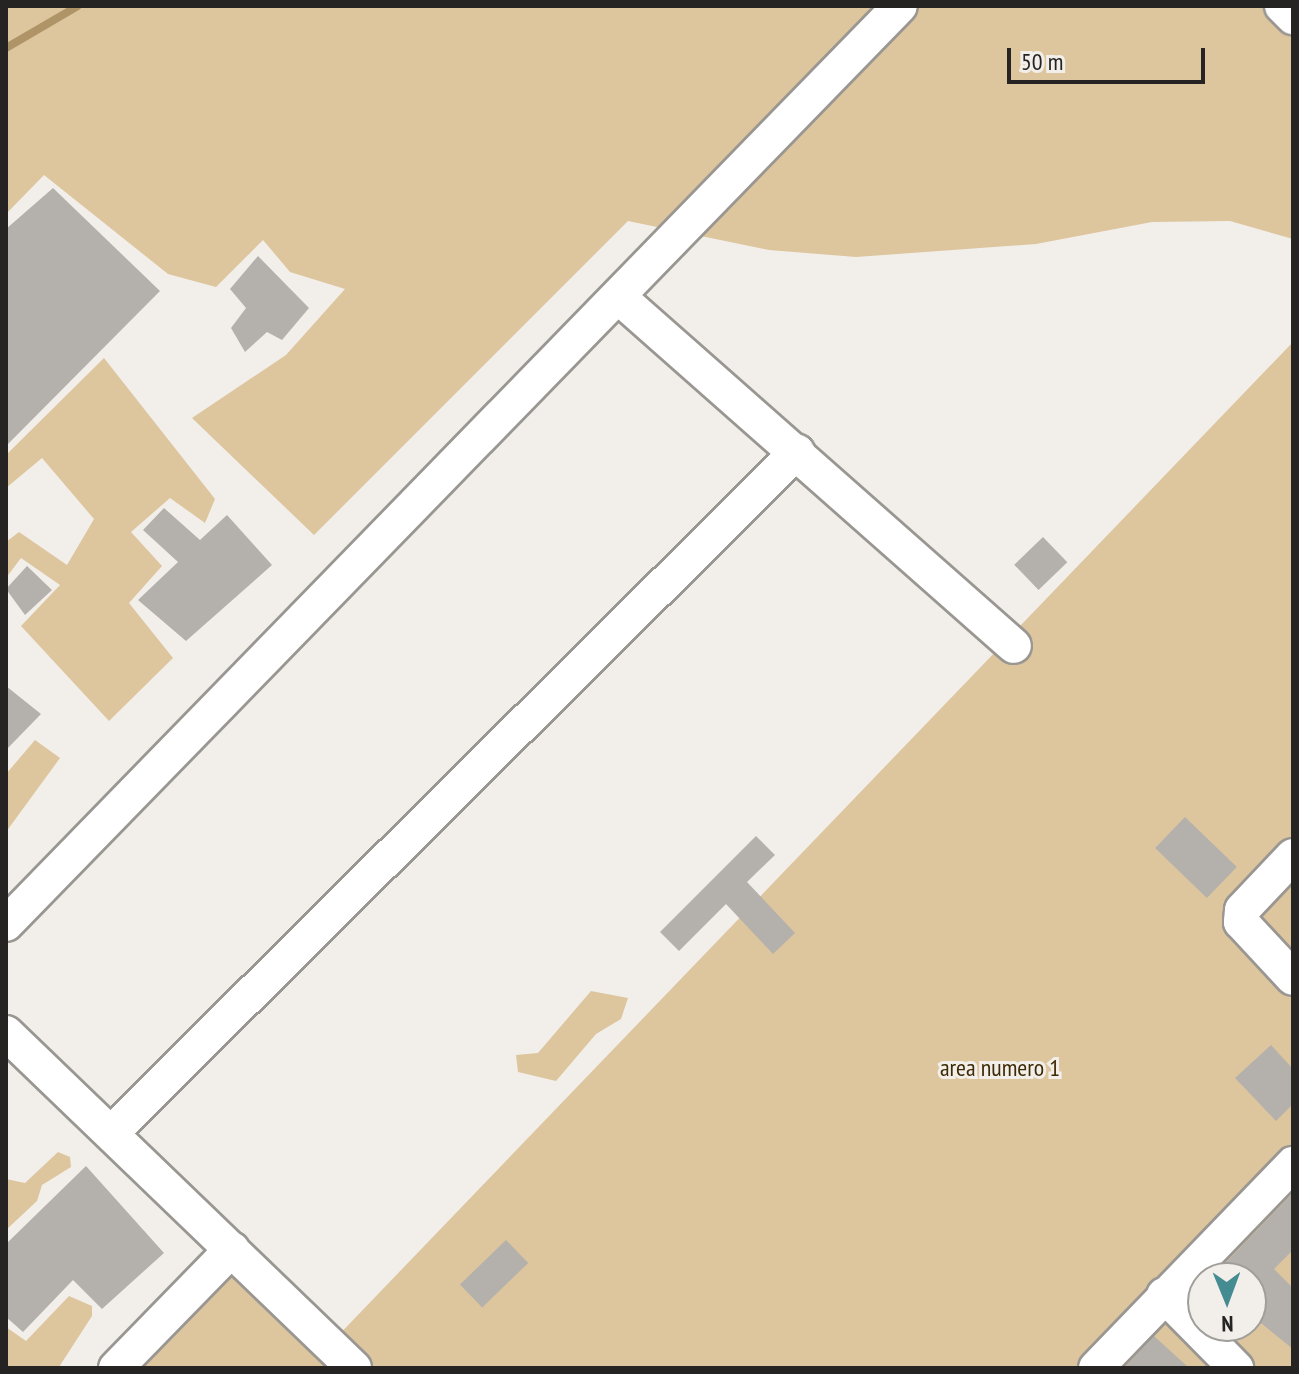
<!DOCTYPE html>
<html>
<head>
<meta charset="utf-8">
<style>
  body { margin:0 }
  #map { position:relative; width:1299px; height:1374px; overflow:hidden; background:#f2efea; font-family:"PT Sans Narrow",sans-serif }
  div>[style] { position:absolute }
  .green>* { inset:0; background:#ddc59e }
  .stream>* { height:8px; margin:-4px; padding:0 4px; transform-origin:4px; border-radius:4px; background:#af9467 }
  .building>* { inset:0; background:#b4b1ac; transform-origin:0 0 }
  .roads { filter:drop-shadow(2px 0 #9a9792) drop-shadow(-2px 0 #9a9792) drop-shadow(0 2px #9a9792) drop-shadow(0 -2px #9a9792) }
  .minor>* { height:34px; margin:-17px; padding:0 17px; transform-origin:17px; border-radius:17px; background:#fff }
  span { translate:-50% -50%; white-space:nowrap; text-align:center; line-height:1.15; -webkit-text-stroke:6px #f2efea; paint-order:stroke }
  .park-label { font-size:24px; color:#3e2a04 }
  .frame { position:absolute; inset:0; border:8px solid #252422; pointer-events:none }
  .north { position:absolute; left:1187px; top:1262px; width:80px; height:80px; box-sizing:border-box; background:#f2efea; border:2px solid #a09e9a; border-radius:50%; rotate:179deg; font-size:22px; font-weight:700; line-height:32px; text-align:center; color:#252422 }
  .north::after { content:''; display:block; margin:auto; width:28px; height:36px; background:#458c92; clip-path:polygon(50% 0,100% 100%,50% 72%,0 100%) }
  .scale { position:absolute; left:1007px; top:48px; width:198px; height:36px; box-sizing:border-box; border:4px solid #252422; border-top:0; padding-left:10px; font-size:24px; line-height:28px; white-space:nowrap; color:#252422; -webkit-text-stroke:6px #f2efea; paint-order:stroke }
</style>
</head>
<body>
<div id="map">
  <div class="green">
    <div style="clip-path:polygon(6px 6px,1293px 6px,1293px 239px,1230px 221px,1152px 222px,1036px 244px,856px 257px,769px 250px,628px 221px,314px 535px,192px 418px,286px 355px,345px 289px,290px 272px,263px 240px,216px 287px,168px 274px,44px 175px,6px 214px)"></div>
    <div style="clip-path:polygon(evenodd,1293px 342px,1293px 1368px,116px 1368px,232px 1249px,331px 1343px,1293px 342px,1203px 1278px,1251px 1278px,1251px 1326px,1203px 1326px,1203px 1278px)"></div>
    <div style="clip-path:polygon(104px 358px,215px 499px,205px 523px,170px 498px,131px 532px,162px 566px,129px 603px,173px 658px,109px 721px,21px 626px,60px 585px,21px 558px,6px 578px,6px 542px,19px 532px,67px 565px,94px 519px,42px 458px,6px 488px,6px 455px)"></div>
    <div style="clip-path:polygon(35px 740px,60px 758px,6px 832px,6px 774px)"></div>
    <div style="clip-path:polygon(591px 991px,628px 998px,621px 1019px,596px 1034px,556px 1081px,518px 1072px,516px 1055px,538px 1053px)"></div>
    <div style="clip-path:polygon(58px 1152px,70px 1157px,71px 1167px,42px 1185px,37px 1201px,6px 1230px,6px 1179px,25px 1183px)"></div>
    <div style="clip-path:polygon(69px 1296px,92px 1306px,92px 1316px,59px 1367px,6px 1368px,6px 1327px,26px 1341px)"></div>
  </div>
  <div class="stream">
    <div style="left:6px;top:48px;width:83px;rotate:-30.3deg"></div>
  </div>
  <div class="building">
    <div style="clip-path:polygon(53px 188px,160px 291px,6px 446px,6px 229px)"></div>
    <div style="clip-path:polygon(258px 256px,309px 308px,282px 340px,267px 332px,245px 352px,231px 328px,246px 308px,230px 289px)"></div>
    <div style="clip-path:polygon(164px 508px,200px 540px,227px 515px,272px 565px,186px 641px,138px 600px,178px 562px,143px 530px)"></div>
    <div style="left:1043px;top:537px;width:35px;height:40px;rotate:46deg"></div>
    <div style="clip-path:polygon(27px 566px,52px 590px,25px 615px,6px 589px)"></div>
    <div style="clip-path:polygon(6px 686px,41px 714px,6px 750px)"></div>
    <div style="left:1185px;top:817px;width:72px;height:43px;rotate:44deg"></div>
    <div style="clip-path:polygon(756px 836px,775px 855px,747px 882px,795px 933px,773px 954px,726px 904px,679px 951px,660px 932px)"></div>
    <div style="clip-path:polygon(1271px 1045px,1293px 1069px,1293px 1104px,1276px 1121px,1235px 1078px)"></div>
    <div style="clip-path:polygon(86px 1166px,164px 1253px,102px 1309px,73px 1280px,23px 1332px,6px 1317px,6px 1244px)"></div>
    <div style="clip-path:polygon(1293px 1193px,1293px 1250px,1274px 1269px,1293px 1288px,1293px 1349px,1251px 1315px,1251px 1278px,1211px 1278px)"></div>
    <div style="left:506px;top:1240px;width:32px;height:64px;rotate:46deg"></div>
    <div style="clip-path:polygon(1154px 1336px,1189px 1368px,1124px 1368px)"></div>
  </div>
  <div class="roads">
    <div class="minor">
      <div style="left:1282px;top:6px;width:16px;rotate:45deg"></div>
      <div style="left:621px;top:299px;width:524px;rotate:41.44deg"></div>
      <div style="left:1293px;top:856px;width:74px;rotate:133.4deg"></div>
      <div style="left:1242px;top:910px;width:12px;rotate:95deg"></div>
      <div style="left:1241px;top:922px;width:76px;rotate:47.1deg"></div>
      <div style="left:6px;top:924px;width:1281px;rotate:-45.76deg"></div>
      <div style="left:6px;top:1033px;width:483px;rotate:43.9deg"></div>
      <div style="left:111px;top:1133px;width:967px;rotate:-44.79deg"></div>
      <div style="left:1164px;top:1295px;width:103px;rotate:45.4deg"></div>
      <div style="left:116px;top:1368px;width:166px;rotate:-45.7deg"></div>
      <div style="left:1096px;top:1368px;width:284px;rotate:-46deg"></div>
    </div>
  </div>
  <div class="park-label">
    <span style="left:1000px;top:1068px">area numero 1</span>
  </div>
  <div class="frame"></div>
  <div class="north">N</div>
  <div class="scale">50 m</div>
</div>
</body>
</html>
